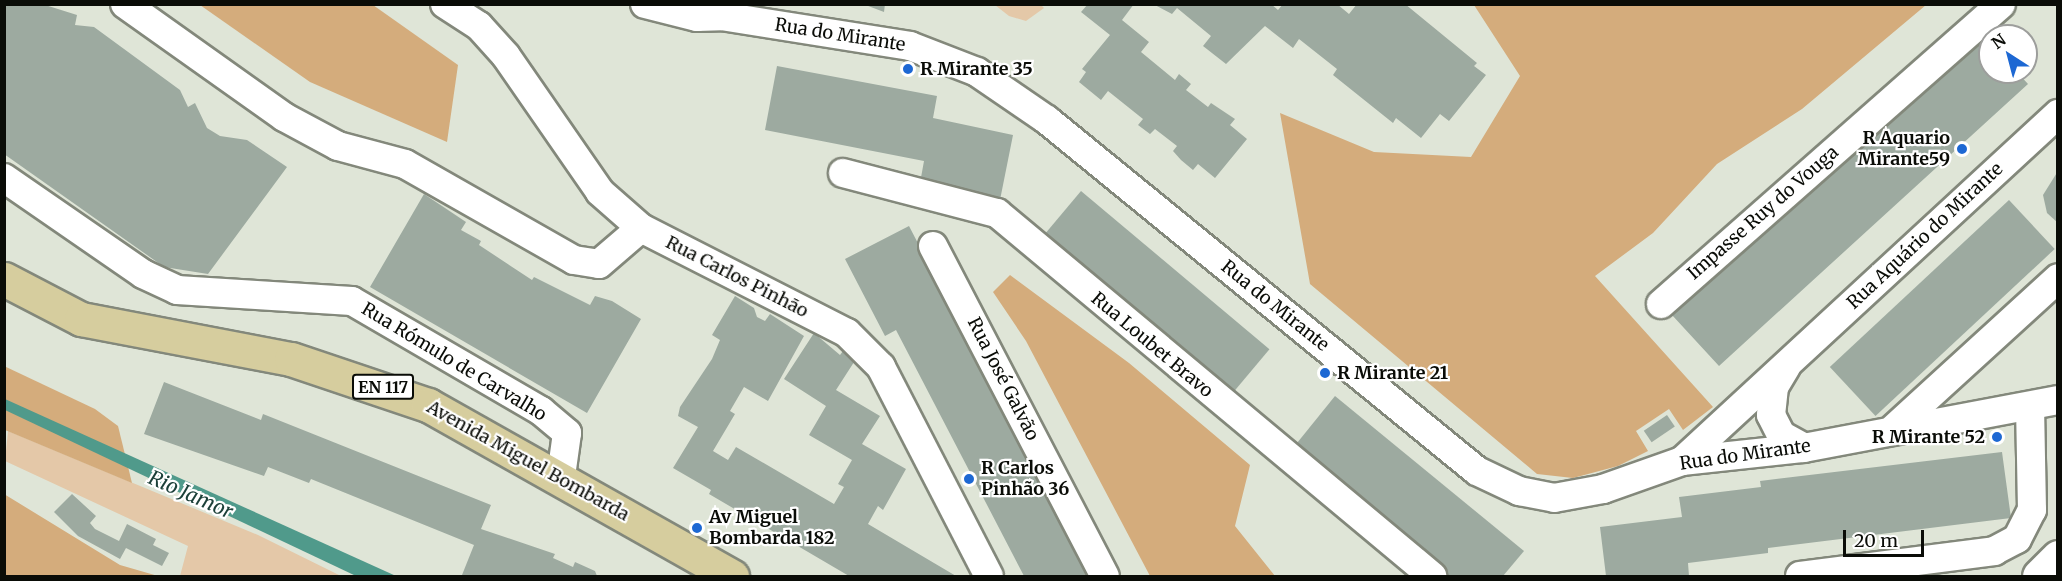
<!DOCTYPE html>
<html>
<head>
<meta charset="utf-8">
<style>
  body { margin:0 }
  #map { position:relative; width:2062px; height:581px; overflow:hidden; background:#dfe5d7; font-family:Merriweather,serif }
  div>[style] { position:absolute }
  .green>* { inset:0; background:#e4c8a8 }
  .forest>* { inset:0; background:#d4ac7c }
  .water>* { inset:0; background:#509a8b }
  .building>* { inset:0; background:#9daaa0; transform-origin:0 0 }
  .roads { filter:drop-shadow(2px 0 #83887b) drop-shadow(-2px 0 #83887b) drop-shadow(0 2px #83887b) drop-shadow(0 -2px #83887b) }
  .street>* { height:28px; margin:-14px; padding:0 14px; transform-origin:14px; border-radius:14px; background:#fff }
  .secondary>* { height:33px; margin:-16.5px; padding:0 16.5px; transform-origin:16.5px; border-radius:16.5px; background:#fff }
  .primary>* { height:33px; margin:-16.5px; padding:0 16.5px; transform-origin:16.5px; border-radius:16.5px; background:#d6cd9e }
  .dots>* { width:16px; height:16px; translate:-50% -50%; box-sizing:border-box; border:3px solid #fff; border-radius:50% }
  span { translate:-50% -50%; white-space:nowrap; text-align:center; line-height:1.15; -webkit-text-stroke:4.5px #fff; paint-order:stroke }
  .shield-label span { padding:2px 4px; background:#fff; border:2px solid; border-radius:4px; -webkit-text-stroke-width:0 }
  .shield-label { font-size:16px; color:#0a0c07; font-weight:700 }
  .street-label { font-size:18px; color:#0a0c07 }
  .poi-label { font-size:18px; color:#0a0c07; font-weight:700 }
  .left { translate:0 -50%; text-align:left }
  .right { translate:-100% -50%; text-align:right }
  .water-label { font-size:20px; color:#1c4039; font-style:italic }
  .frame { position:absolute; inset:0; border:6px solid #0a0c07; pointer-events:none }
  .north { position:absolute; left:1978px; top:24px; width:60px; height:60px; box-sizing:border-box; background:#fff; border:2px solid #9d9e9c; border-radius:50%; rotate:324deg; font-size:16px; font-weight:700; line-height:24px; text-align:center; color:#0a0c07 }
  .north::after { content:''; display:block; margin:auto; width:21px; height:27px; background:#1d68d3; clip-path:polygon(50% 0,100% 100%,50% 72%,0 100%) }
  .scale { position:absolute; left:1843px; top:530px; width:81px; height:27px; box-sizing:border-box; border:3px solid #0a0c07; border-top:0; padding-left:8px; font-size:18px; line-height:21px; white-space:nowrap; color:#0a0c07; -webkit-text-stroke:4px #fff; paint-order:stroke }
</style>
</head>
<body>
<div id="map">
  <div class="green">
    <div style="clip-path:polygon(995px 5px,1041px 5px,1044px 8px,1026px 21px,1009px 16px)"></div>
    <div style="clip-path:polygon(8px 431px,258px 535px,341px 576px,180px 576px,188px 546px,5px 461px)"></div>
  </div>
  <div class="forest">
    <div style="clip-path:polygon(200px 5px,373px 5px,458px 65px,447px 142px,310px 82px)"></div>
    <div style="clip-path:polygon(1474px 5px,1926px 5px,1802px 109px,1717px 164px,1653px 233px,1595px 276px,1713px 407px,1683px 430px,1669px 409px,1636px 431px,1648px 451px,1618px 466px,1573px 478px,1537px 474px,1310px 284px,1280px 113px,1374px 152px,1471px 157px,1520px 76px)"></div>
    <div style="clip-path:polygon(1010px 275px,1129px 363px,1250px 465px,1235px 526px,1275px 576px,1150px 576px,1026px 341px,993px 292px)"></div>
    <div style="clip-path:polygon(4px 366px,95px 409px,118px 426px,132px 483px,5px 430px)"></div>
    <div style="clip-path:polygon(4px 494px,120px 565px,158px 576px,5px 576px)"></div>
  </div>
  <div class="water">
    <div style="clip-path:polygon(5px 399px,396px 576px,356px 576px,5px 410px)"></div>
  </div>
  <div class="building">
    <div style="clip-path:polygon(4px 4px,42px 4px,77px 15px,75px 25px,94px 27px,180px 90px,188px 107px,195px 103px,207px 128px,220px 136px,247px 140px,287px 167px,208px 274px,164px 267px,4px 154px)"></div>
    <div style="clip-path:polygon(863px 4px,885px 4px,884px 12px)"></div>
    <div style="clip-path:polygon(1088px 4px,1134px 4px,1122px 20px,1149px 42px,1141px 52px,1175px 80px,1179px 74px,1191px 84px,1186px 90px,1208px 107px,1211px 103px,1235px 119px,1230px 125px,1247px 139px,1215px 178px,1198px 164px,1193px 170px,1181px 160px,1173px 151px,1177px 146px,1155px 129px,1150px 134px,1138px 125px,1143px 119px,1108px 91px,1101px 100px,1079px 82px,1086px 72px,1082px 69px,1110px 35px,1081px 12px)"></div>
    <div style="clip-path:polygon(1153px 4px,1271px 4px,1278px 10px,1283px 4px,1337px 4px,1349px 14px,1357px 4px,1405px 4px,1477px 63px,1474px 66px,1486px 75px,1449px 121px,1440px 114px,1421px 138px,1396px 118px,1393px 123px,1333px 75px,1337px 69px,1299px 39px,1293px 48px,1265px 26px,1226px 64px,1203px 46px,1211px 36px,1177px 8px,1172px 14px)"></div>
    <div style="clip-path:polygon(1981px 32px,1990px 42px,1990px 72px,2017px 72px,2028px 84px,1719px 366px,1672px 315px)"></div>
    <div style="clip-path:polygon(777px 66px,937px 96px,933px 118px,1013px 135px,1000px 200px,920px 183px,924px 161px,765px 130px)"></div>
    <div style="clip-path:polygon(2058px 171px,2058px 223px,2047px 213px,2043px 195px)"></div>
    <div style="left:1081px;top:191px;width:246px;height:64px;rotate:40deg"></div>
    <div style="clip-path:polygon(424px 194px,466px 222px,461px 230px,481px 241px,479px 245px,532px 280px,534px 277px,590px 305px,595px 296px,612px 301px,641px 319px,587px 413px,370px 287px)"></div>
    <div style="left:2009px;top:200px;width:67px;height:245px;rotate:47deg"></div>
    <div style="clip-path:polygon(909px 226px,949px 303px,1098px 576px,1024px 576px,896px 330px,885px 336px,845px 259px)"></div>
    <div style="clip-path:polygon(735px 296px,754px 308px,757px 317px,765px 321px,770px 314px,804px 336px,768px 401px,744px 387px,730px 411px,735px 414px,713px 451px,728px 460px,736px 447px,834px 504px,844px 487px,838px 484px,852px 460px,809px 435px,826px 406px,784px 379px,814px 333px,840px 355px,843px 351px,856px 359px,836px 390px,880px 416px,862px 444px,906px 469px,883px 510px,878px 506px,868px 524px,956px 576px,849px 576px,709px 494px,711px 490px,673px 468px,698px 427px,678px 416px,680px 407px,712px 359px,720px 340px,712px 335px)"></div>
    <div style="clip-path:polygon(164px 382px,261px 420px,263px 414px,491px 505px,481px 529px,555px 554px,553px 558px,573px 567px,575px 562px,595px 571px,597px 576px,465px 576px,462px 575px,474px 545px,311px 479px,309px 483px,268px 467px,264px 476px,144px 434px)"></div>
    <div style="clip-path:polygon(1335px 396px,1524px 551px,1503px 576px,1448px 576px,1293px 448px)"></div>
    <div style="left:1667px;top:415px;width:14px;height:28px;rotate:56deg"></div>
    <div style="clip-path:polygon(2002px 452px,2011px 518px,1768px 548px,1768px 553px,1688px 563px,1689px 576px,1606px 576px,1600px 527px,1682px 517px,1679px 497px,1761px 487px,1760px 481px)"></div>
    <div style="clip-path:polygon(72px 494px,96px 516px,90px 523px,95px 529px,119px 541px,127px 524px,156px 539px,153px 545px,169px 553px,162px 566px,126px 548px,120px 559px,78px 536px,54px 512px)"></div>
  </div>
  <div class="roads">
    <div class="street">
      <div style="left:125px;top:4px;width:195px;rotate:35.4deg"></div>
      <div style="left:284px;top:117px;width:61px;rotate:28.2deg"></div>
      <div style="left:338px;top:146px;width:69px;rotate:15deg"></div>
      <div style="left:405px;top:164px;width:194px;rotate:29.6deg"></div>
      <div style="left:574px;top:260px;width:25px;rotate:9deg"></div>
      <div style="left:599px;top:264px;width:55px;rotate:-40.6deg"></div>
      <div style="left:445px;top:4px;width:40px;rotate:32.9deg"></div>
      <div style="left:479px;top:26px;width:40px;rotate:48deg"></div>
      <div style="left:506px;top:56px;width:165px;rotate:55.3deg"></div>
      <div style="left:600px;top:192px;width:55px;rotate:41.3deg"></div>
      <div style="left:641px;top:228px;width:231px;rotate:27deg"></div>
      <div style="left:847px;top:333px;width:48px;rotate:45deg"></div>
      <div style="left:881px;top:367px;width:235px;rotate:62.7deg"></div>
      <div style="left:645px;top:4px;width:54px;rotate:14deg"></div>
      <div style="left:697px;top:17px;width:24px;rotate:-2deg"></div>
      <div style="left:721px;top:16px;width:191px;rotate:9deg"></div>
      <div style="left:910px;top:46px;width:72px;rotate:21.2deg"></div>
      <div style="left:977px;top:72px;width:85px;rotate:34.4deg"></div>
      <div style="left:1047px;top:120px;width:555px;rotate:39.22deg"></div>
      <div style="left:1477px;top:471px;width:47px;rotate:25.5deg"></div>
      <div style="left:1519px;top:491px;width:36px;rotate:11deg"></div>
      <div style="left:1554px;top:498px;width:50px;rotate:-10.4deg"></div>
      <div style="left:1603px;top:489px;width:84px;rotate:-19.5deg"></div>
      <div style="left:1682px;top:461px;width:123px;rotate:-6.1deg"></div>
      <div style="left:1804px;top:448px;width:258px;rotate:-10.7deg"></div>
      <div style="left:843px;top:173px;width:159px;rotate:14.6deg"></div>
      <div style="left:997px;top:213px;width:567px;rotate:39.84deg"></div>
      <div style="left:4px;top:178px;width:169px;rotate:34.6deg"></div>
      <div style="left:143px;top:274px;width:38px;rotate:25deg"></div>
      <div style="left:177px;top:290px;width:175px;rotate:3.6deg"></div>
      <div style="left:352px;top:301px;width:219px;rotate:30.2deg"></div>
      <div style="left:541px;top:411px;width:34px;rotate:40deg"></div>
      <div style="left:567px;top:433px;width:43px;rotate:97.9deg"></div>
      <div style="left:933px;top:246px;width:372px;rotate:62.5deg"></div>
      <div style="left:1661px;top:304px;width:453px;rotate:-41.4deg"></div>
      <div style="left:1786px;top:367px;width:23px;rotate:121deg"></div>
      <div style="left:1774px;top:387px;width:28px;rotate:96deg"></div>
      <div style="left:1771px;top:415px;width:22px;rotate:63deg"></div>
      <div style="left:1781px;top:435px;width:26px;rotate:29deg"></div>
      <div style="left:1894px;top:428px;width:222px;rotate:-42.4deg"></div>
      <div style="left:1682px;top:461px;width:512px;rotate:-42.7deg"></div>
      <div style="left:1800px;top:576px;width:196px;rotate:-7.3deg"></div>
      <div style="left:1994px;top:551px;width:26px;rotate:-28deg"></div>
      <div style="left:2017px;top:539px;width:33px;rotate:-63deg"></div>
      <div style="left:2032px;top:510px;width:102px;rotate:-91.1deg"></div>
    </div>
    <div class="secondary">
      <div style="left:2039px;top:576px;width:27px;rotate:-45deg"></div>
    </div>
    <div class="primary">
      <div style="left:4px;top:279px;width:87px;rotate:27.5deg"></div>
      <div style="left:81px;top:319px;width:214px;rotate:10.8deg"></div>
      <div style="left:291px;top:359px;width:145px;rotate:18.6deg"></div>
      <div style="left:428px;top:405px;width:349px;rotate:29.4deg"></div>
    </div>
  </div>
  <div class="dots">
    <div style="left:908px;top:69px;background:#1d68d3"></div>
    <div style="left:1962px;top:149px;background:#1d68d3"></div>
    <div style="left:1325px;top:373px;background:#1d68d3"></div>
    <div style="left:1997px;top:437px;background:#1d68d3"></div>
    <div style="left:969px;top:479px;background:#1d68d3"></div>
    <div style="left:697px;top:528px;background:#1d68d3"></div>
  </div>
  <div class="shield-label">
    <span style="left:383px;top:387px">EN 117</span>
  </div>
  <div class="street-label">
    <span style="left:840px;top:35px;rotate:9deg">Rua do Mirante</span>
    <span style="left:1763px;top:213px;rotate:-41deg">Impasse Ruy do Vouga</span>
    <span style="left:1925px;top:236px;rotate:-43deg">Rua Aquário do Mirante</span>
    <span style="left:737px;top:277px;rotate:27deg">Rua Carlos Pinhão</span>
    <span style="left:1275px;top:306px;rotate:39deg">Rua do Mirante</span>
    <span style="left:1152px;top:345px;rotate:40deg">Rua Loubet Bravo</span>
    <span style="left:454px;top:362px;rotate:31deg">Rua Rómulo de Carvalho</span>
    <span style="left:1003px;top:379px;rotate:63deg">Rua José Galvão</span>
    <span style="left:1745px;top:455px;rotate:-8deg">Rua do Mirante</span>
    <span style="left:528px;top:461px;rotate:29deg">Avenida Miguel Bombarda</span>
  </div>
  <div class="poi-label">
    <span class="left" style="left:920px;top:69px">R Mirante 35</span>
    <span class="right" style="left:1950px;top:149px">R Aquario<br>Mirante59</span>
    <span class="left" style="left:1337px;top:373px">R Mirante 21</span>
    <span class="right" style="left:1985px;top:437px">R Mirante 52</span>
    <span class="left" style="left:981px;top:479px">R Carlos<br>Pinhão 36</span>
    <span class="left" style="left:709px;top:528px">Av Miguel<br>Bombarda 182</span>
  </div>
  <div class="water-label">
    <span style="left:191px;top:494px;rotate:24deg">Rio Jamor</span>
  </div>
  <div class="frame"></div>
  <div class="north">N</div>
  <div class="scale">20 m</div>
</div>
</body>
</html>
